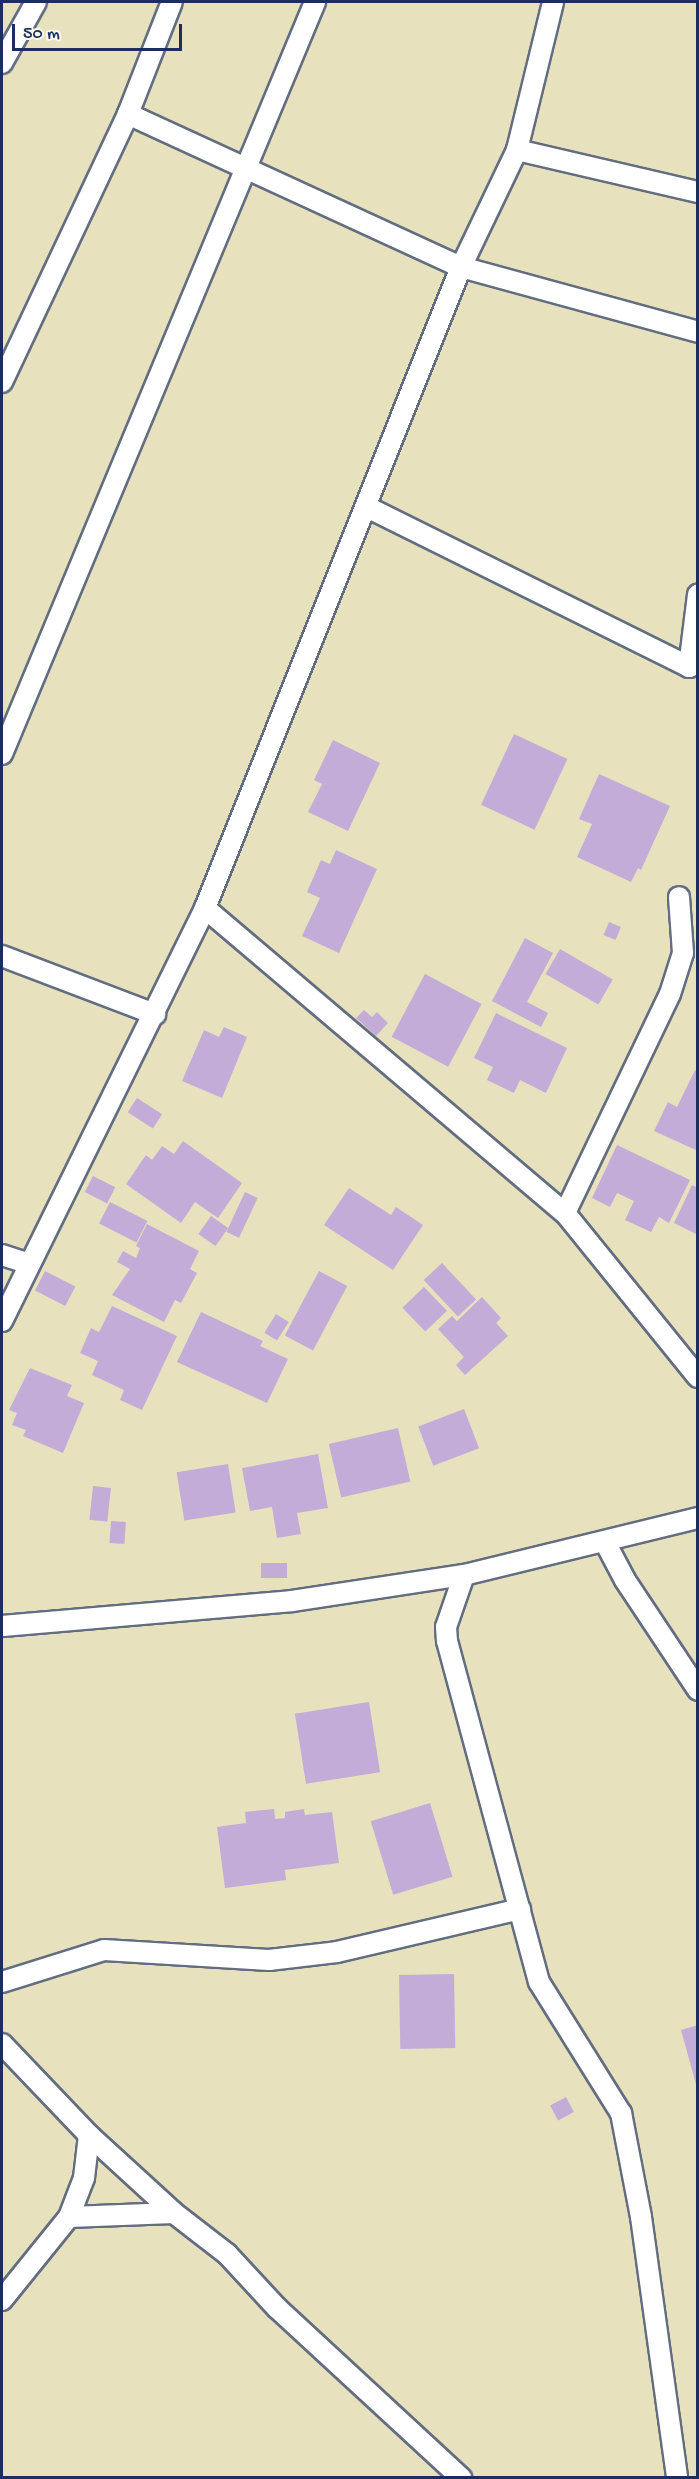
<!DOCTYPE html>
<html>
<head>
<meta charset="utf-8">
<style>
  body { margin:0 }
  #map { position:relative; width:699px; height:2479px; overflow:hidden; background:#e7e1be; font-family:"Gochi Hand",sans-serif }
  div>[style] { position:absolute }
  .building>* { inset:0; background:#c3add8; transform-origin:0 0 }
  .roads { filter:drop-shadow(2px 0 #626d80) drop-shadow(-2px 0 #626d80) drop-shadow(0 2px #626d80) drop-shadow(0 -2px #626d80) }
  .street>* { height:20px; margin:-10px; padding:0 10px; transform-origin:10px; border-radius:10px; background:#fff }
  span { translate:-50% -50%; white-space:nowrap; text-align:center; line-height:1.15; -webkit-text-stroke:5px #fbf7ec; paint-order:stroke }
  .frame { position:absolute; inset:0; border:3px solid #1b2f5e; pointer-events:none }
  .scale { position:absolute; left:12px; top:24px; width:170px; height:27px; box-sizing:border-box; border:3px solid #1b2f5e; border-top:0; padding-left:8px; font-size:18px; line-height:21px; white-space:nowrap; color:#1b2f5e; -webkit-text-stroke:4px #fbf7ec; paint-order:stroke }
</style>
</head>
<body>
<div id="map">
  <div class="building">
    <div style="left:514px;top:734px;width:59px;height:78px;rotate:25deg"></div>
    <div style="clip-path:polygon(333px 740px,380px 763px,348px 831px,308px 812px,322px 784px,314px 780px)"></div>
    <div style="clip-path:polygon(599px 774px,670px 806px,641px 870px,638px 868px,631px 882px,577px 857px,592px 824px,579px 819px)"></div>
    <div style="clip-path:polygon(336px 850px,377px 869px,339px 953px,302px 936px,320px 898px,307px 892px,321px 860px,330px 864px)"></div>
    <div style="left:609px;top:922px;width:13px;height:14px;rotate:23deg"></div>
    <div style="clip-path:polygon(525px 938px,553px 953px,527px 1002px,548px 1013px,541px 1027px,492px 1001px)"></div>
    <div style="left:560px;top:949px;width:61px;height:29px;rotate:30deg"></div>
    <div style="left:425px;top:974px;width:64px;height:71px;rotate:28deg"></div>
    <div style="clip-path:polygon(364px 1010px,372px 1017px,377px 1012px,388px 1023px,376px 1036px,356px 1018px)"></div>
    <div style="clip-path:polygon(496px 1013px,567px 1048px,546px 1093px,520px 1080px,514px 1093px,487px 1080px,493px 1067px,474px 1058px)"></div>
    <div style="clip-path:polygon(224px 1027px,247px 1037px,222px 1098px,182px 1081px,204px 1030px,219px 1037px)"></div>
    <div style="clip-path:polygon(695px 1070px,698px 1072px,698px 1151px,654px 1131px,668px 1102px,677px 1107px)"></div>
    <div style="left:137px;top:1098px;width:30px;height:17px;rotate:33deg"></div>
    <div style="clip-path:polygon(183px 1141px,242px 1183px,218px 1218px,195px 1202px,181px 1223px,126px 1184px,146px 1155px,152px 1160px,162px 1146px,174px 1154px)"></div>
    <div style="clip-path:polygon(617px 1145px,690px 1180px,669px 1223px,659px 1217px,651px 1232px,625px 1220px,634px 1201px,617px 1193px,610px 1207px,592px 1198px)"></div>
    <div style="left:93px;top:1176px;width:25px;height:18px;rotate:27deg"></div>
    <div style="clip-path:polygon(692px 1185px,698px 1188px,698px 1235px,674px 1223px)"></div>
    <div style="clip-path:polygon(349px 1188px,391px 1215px,396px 1207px,423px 1225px,393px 1270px,324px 1225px)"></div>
    <div style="left:245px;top:1192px;width:14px;height:44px;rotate:25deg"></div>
    <div style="left:110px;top:1202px;width:42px;height:24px;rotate:27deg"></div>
    <div style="left:211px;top:1216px;width:21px;height:22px;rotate:35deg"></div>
    <div style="clip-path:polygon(147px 1224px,199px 1251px,190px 1269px,197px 1273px,181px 1303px,175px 1300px,164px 1322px,112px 1295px,130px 1269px,117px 1262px,123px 1251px,136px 1258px,140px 1248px,136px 1246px)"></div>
    <div style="left:442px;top:1263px;width:50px;height:25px;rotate:47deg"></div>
    <div style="left:45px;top:1271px;width:34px;height:22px;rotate:27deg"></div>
    <div style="left:319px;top:1271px;width:32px;height:73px;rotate:28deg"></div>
    <div style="left:424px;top:1287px;width:33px;height:30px;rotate:46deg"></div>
    <div style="clip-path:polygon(482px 1297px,501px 1318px,496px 1323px,508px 1336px,465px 1375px,456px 1365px,464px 1357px,438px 1329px,452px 1316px,457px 1321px)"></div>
    <div style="clip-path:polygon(112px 1306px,177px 1336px,142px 1410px,120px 1400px,124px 1390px,92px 1375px,98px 1361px,80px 1353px,91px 1328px,99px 1332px)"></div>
    <div style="clip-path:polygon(201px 1312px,263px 1341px,260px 1346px,288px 1359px,267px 1403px,177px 1362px)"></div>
    <div style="left:276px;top:1314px;width:15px;height:22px;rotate:32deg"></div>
    <div style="clip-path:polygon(30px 1368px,72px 1385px,67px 1396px,84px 1403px,63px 1453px,23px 1436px,26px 1430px,12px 1425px,17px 1413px,9px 1410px)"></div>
    <div style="left:464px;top:1409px;width:42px;height:49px;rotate:69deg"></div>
    <div style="left:398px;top:1428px;width:55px;height:71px;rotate:77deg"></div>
    <div style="clip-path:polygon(318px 1454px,328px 1508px,297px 1513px,301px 1534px,277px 1538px,272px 1507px,250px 1511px,242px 1468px)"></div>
    <div style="left:228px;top:1464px;width:49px;height:52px;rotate:81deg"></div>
    <div style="left:93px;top:1486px;width:18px;height:34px;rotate:6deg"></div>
    <div style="left:111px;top:1521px;width:15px;height:22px;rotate:4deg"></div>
    <div style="left:261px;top:1563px;width:26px;height:15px"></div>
    <div style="left:369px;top:1702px;width:71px;height:75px;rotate:81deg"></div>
    <div style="left:430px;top:1803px;width:77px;height:62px;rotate:73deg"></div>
    <div style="clip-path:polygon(274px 1809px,275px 1819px,285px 1818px,285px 1812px,304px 1809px,305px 1815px,332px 1812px,339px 1863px,285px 1870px,286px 1880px,225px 1888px,217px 1827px,246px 1823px,245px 1812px)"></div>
    <div style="left:454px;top:1974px;width:74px;height:55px;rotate:89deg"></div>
    <div style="clip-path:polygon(698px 2025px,698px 2088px,697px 2088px,681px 2030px)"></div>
    <div style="left:566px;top:2097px;width:17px;height:18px;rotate:62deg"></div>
  </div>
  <div class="roads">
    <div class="street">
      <div style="left:2px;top:63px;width:70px;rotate:-60.9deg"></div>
      <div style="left:128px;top:114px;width:366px;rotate:24.7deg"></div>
      <div style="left:461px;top:267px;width:246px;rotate:15.3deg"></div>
      <div style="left:517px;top:150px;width:186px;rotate:13.1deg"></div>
      <div style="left:2px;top:382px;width:296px;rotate:-64.8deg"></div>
      <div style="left:128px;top:114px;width:120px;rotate:-68.6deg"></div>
      <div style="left:367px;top:507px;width:360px;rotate:26.4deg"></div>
      <div style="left:689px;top:667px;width:73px;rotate:-82.9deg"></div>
      <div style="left:2px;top:754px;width:815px;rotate:-67.4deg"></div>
      <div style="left:205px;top:908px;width:472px;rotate:40.3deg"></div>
      <div style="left:565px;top:1213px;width:211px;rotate:51deg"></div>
      <div style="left:2px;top:956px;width:164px;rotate:20.8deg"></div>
      <div style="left:565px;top:1213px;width:243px;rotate:-64.4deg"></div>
      <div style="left:670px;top:994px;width:43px;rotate:-72.4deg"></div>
      <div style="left:683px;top:953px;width:56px;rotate:-94.1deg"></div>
      <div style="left:2px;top:1255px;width:29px;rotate:18deg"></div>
      <div style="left:2px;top:1321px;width:460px;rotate:-63.8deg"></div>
      <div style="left:205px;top:908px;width:690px;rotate:-68.23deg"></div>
      <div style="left:461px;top:267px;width:130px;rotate:-64.4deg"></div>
      <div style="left:517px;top:150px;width:152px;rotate:-76.3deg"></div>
      <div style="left:605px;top:1542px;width:43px;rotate:62.2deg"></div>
      <div style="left:625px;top:1580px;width:132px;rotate:56.4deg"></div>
      <div style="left:464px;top:1575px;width:55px;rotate:109.1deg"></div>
      <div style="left:446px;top:1627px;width:14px;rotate:86deg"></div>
      <div style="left:447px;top:1641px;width:353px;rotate:74.9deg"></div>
      <div style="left:539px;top:1982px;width:155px;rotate:58deg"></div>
      <div style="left:621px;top:2113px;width:106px;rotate:79.1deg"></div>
      <div style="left:641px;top:2217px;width:263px;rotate:82.1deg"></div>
      <div style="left:2px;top:1626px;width:291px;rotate:-4.9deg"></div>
      <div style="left:292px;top:1601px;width:174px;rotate:-8.6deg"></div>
      <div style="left:464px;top:1575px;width:241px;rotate:-13.7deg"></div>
      <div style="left:2px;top:1982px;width:107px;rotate:-17.4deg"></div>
      <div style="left:104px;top:1950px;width:165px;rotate:3.5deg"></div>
      <div style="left:269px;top:1960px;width:68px;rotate:-6.7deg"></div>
      <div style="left:337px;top:1952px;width:188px;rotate:-13.2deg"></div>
      <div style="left:2px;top:2044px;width:126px;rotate:46.3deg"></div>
      <div style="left:89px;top:2135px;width:115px;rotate:42.5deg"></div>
      <div style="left:174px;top:2213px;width:67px;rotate:37.7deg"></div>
      <div style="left:227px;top:2254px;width:74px;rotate:47.2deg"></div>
      <div style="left:277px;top:2308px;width:251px;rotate:42.7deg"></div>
      <div style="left:69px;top:2217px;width:105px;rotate:-2.2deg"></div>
      <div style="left:2px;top:2300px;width:107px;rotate:-51.1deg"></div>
      <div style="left:69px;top:2217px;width:42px;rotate:-69deg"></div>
      <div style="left:84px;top:2178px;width:43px;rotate:-83.4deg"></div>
    </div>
  </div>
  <div class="frame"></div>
  <div class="scale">50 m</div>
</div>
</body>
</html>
